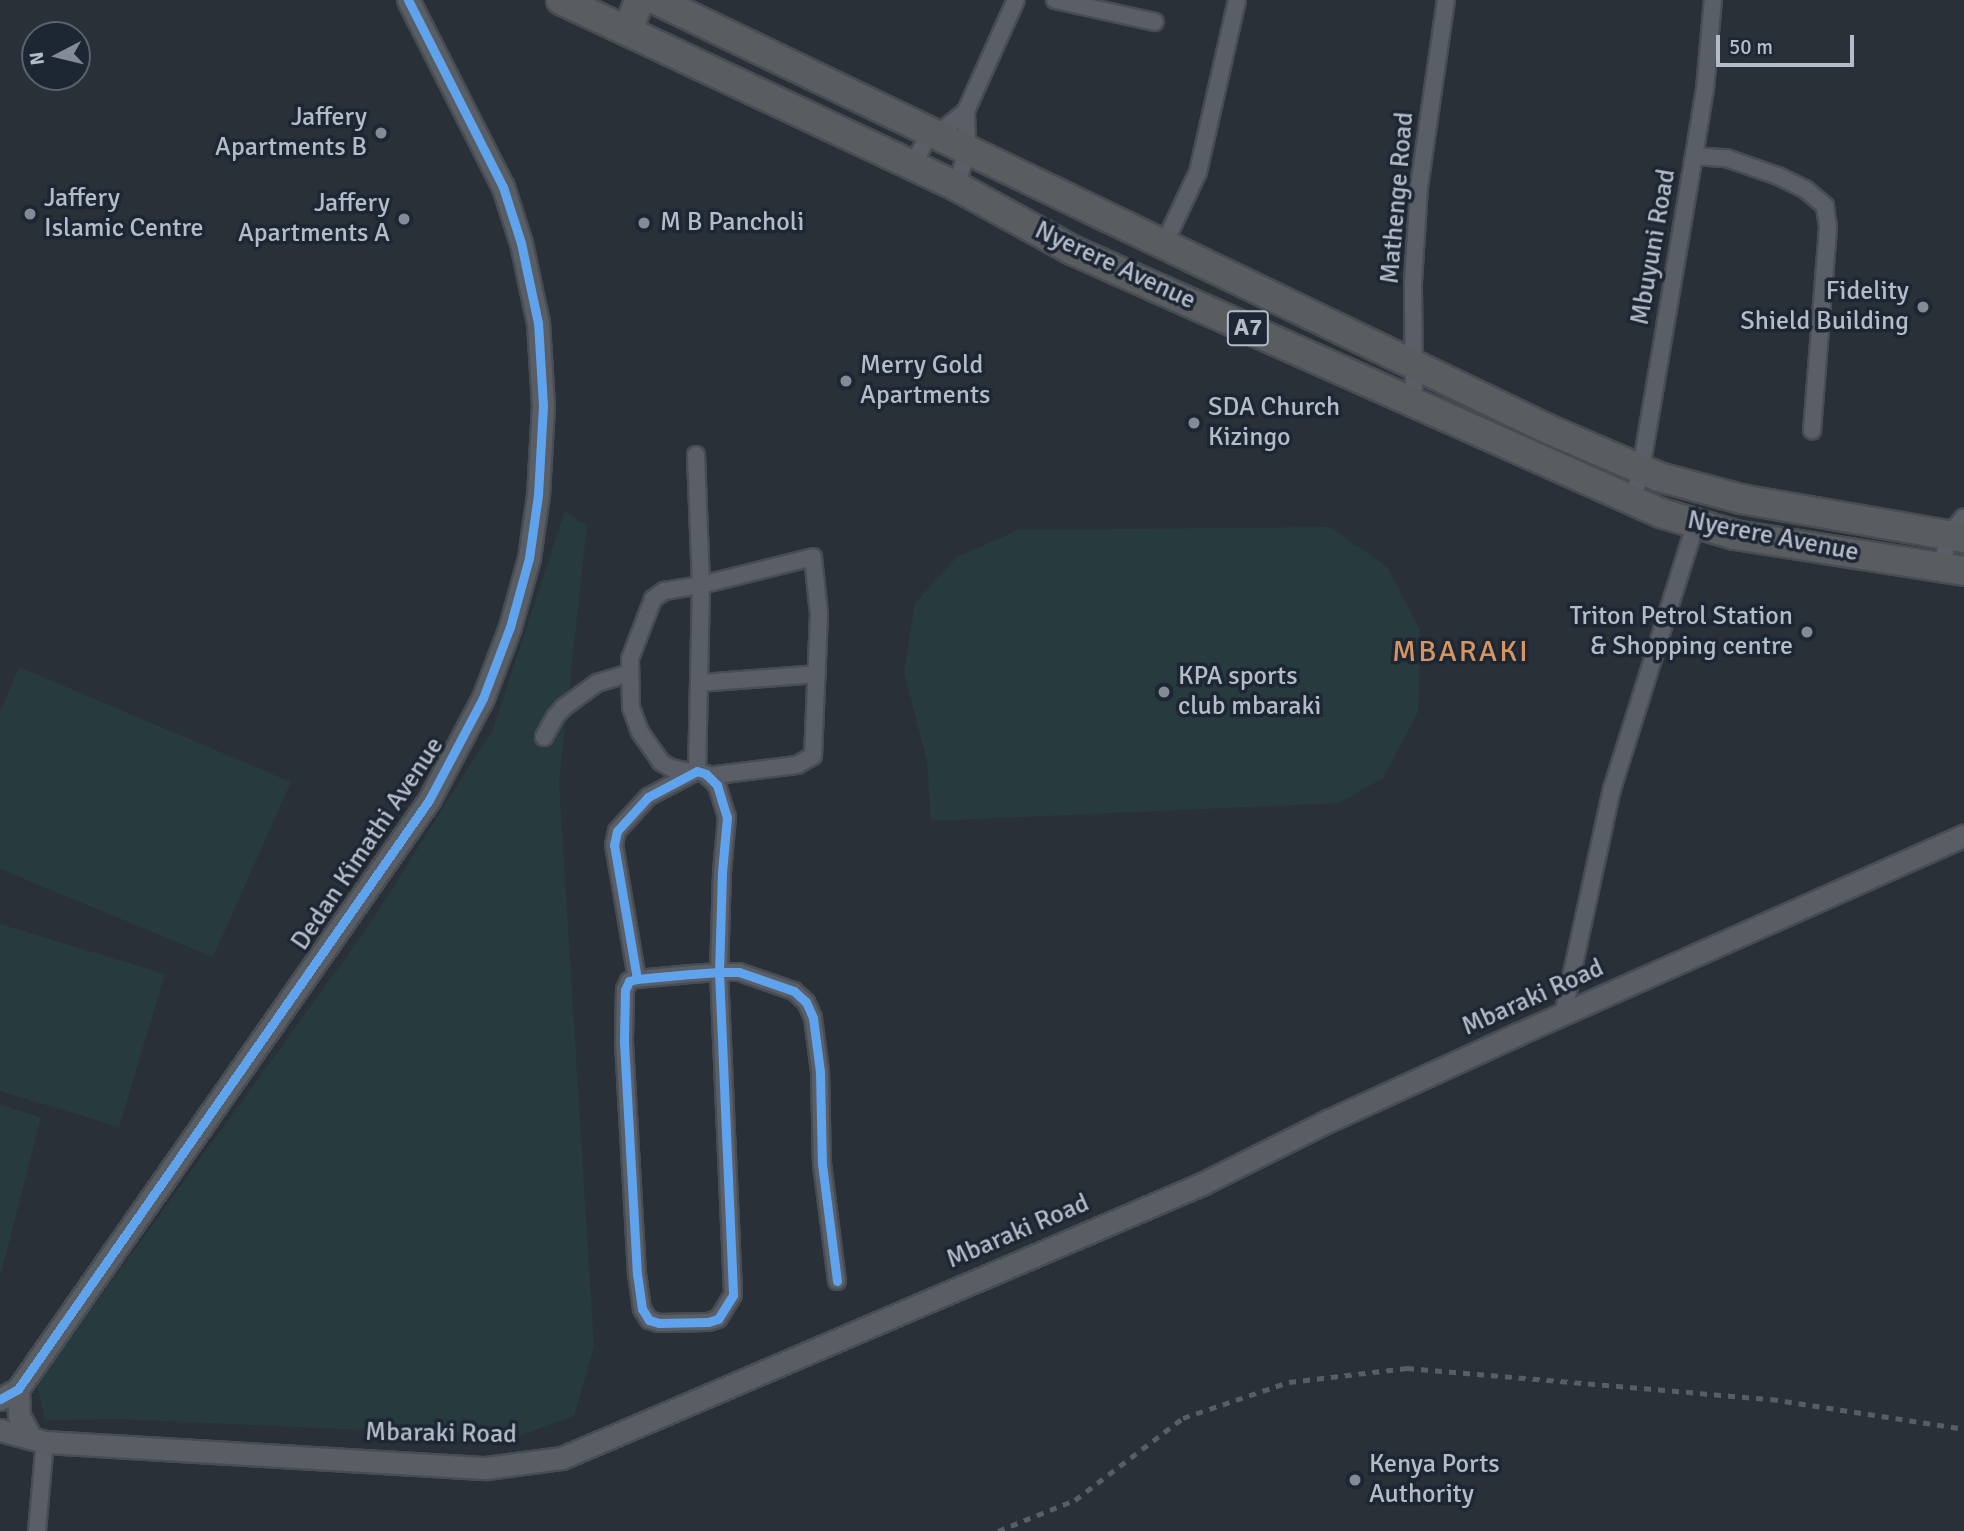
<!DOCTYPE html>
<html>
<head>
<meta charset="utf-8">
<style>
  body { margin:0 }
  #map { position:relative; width:1964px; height:1531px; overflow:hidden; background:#2a3038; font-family:Signika,sans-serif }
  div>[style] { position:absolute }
  .green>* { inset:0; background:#273a3e }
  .roads { filter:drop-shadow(2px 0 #484c53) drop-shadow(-2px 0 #484c53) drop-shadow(0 2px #484c53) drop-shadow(0 -2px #484c53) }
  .street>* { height:16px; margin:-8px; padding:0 8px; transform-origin:8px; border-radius:8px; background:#5a5e66 }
  .secondary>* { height:21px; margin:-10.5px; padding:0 10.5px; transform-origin:10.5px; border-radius:10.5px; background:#595d64 }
  .highway>* { height:28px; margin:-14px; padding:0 14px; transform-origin:14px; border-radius:14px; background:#5a5d60 }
  .rail>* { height:5px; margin-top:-2.5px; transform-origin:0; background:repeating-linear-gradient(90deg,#595d64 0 7px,transparent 0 14px) }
  .cycleway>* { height:9px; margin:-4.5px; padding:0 4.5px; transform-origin:4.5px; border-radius:4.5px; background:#60a3ed }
  .dots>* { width:19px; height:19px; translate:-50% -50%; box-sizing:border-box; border:4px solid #1d2633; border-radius:50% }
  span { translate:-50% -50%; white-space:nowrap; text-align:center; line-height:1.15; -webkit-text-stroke:7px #1d2633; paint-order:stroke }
  .shield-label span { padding:2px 5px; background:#1d2633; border:2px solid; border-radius:5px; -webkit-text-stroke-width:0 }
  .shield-label { font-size:24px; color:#b4bcc9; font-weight:700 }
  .poi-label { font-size:26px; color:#b4bcc9 }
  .right { translate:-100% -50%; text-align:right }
  .left { translate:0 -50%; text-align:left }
  .street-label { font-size:26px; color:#b4bcc9 }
  .quarter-label { font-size:30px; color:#d59563; letter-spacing:2px }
  .north { position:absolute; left:21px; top:21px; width:70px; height:70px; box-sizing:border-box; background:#1d2633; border:2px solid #59626f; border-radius:50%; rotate:263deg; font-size:19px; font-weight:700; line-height:28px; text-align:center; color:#b4bcc9 }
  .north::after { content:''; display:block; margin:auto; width:24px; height:32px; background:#848b96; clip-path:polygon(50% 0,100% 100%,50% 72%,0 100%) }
  .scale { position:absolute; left:1716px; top:35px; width:138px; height:32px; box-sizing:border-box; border:4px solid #b4bcc9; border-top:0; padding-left:9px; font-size:21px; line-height:24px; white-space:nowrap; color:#b4bcc9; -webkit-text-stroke:5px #1d2633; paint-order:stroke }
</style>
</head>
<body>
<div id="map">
  <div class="green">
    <div style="clip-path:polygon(565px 511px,587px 526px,559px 781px,594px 1346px,574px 1416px,516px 1437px,121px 1419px,45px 1420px,37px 1384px,368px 927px,493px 729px)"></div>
    <div style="clip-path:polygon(1330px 527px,1387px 567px,1420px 630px,1418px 712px,1383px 778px,1339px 803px,931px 821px,927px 761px,904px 672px,915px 603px,957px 557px,1018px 530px)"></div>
    <div style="clip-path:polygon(19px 667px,291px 782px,213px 957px,0 869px,0 712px)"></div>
    <div style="clip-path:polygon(0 924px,165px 974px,119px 1127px,0 1091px)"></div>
    <div style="clip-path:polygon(0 1105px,41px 1117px,0 1277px)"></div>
  </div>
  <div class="roads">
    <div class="street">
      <div style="left:1055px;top:0;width:102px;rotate:12.4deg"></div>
      <div style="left:1694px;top:156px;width:32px;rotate:4deg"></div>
      <div style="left:1726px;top:158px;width:55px;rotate:19.1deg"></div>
      <div style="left:1778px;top:176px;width:30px;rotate:26deg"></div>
      <div style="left:1805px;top:189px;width:26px;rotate:40deg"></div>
      <div style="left:1825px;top:206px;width:22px;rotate:82deg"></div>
      <div style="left:1828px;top:228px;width:203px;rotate:94.5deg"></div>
      <div style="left:912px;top:165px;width:38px;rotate:-60deg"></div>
      <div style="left:931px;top:132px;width:13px;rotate:-13deg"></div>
      <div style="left:944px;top:129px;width:28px;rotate:-39deg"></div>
      <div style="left:956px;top:186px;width:36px;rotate:-72deg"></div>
      <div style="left:967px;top:152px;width:41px;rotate:-91.4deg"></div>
      <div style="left:966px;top:111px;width:122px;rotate:-65.8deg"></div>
      <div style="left:1164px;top:244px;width:80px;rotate:-64.7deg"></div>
      <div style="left:1198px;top:172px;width:176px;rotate:-77.2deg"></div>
      <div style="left:1414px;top:401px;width:119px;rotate:-90.5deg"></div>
      <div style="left:1413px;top:282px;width:95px;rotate:-86.4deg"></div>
      <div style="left:1419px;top:187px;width:189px;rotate:-81.8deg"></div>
      <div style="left:696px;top:455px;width:130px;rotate:87.8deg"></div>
      <div style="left:701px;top:585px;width:186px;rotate:91.2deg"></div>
      <div style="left:1632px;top:501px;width:33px;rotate:-74deg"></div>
      <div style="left:1641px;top:469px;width:317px;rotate:-80.4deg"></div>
      <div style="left:1694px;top:156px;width:68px;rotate:-80.7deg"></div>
      <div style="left:1705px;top:89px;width:89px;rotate:-84.9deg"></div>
      <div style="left:1942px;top:567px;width:33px;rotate:-78deg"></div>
      <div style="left:1949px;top:535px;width:23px;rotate:-50deg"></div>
      <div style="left:700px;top:683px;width:117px;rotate:-4.4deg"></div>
      <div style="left:544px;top:737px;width:23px;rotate:-61deg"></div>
      <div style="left:555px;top:717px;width:13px;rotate:-48deg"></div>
      <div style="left:564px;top:707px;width:41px;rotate:-36deg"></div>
      <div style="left:597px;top:683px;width:34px;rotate:-17deg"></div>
      <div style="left:690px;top:772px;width:19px;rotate:-168deg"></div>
      <div style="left:671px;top:768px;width:12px;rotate:-149deg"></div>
      <div style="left:661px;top:762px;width:37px;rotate:-125deg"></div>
      <div style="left:640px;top:732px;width:27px;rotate:-110deg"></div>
      <div style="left:631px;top:707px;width:48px;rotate:-91.2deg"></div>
      <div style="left:630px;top:659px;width:64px;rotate:-69deg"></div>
      <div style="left:653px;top:599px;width:14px;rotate:-36deg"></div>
      <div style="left:664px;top:591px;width:37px;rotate:-9deg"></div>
      <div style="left:701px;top:585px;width:115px;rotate:-14deg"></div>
      <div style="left:813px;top:557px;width:57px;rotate:84deg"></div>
      <div style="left:819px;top:614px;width:142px;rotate:92.4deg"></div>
      <div style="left:813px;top:756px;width:18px;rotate:151deg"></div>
      <div style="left:797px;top:765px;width:90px;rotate:173deg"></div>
      <div style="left:637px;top:979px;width:136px;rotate:-99.7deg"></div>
      <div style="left:614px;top:845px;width:14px;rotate:-78deg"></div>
      <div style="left:617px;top:831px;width:46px;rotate:-47.6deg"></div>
      <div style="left:648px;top:797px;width:55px;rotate:-28deg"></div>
      <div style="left:697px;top:771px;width:9px;rotate:18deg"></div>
      <div style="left:706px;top:774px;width:16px;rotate:45deg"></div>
      <div style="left:717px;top:785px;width:34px;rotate:73deg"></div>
      <div style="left:727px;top:817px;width:55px;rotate:95.2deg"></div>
      <div style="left:722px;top:872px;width:100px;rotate:91.7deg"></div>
      <div style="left:719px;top:972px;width:323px;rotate:87.5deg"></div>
      <div style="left:733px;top:1295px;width:28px;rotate:122deg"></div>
      <div style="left:718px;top:1319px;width:10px;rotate:163deg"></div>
      <div style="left:708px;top:1322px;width:49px;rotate:178.8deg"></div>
      <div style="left:659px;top:1323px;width:10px;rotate:-163deg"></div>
      <div style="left:649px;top:1320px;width:13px;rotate:-122deg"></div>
      <div style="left:642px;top:1309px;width:34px;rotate:-98deg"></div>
      <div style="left:637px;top:1275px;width:235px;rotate:-93.2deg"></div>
      <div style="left:624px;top:1040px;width:50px;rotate:-88.9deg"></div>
      <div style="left:625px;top:990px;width:10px;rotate:-66deg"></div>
      <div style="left:629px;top:981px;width:8px;rotate:-14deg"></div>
      <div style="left:637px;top:979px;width:54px;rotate:-5.3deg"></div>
      <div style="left:691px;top:974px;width:28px;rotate:-4deg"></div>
      <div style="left:719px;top:972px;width:20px"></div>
      <div style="left:739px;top:972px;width:58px;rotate:19.1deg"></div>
      <div style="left:794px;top:991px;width:16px;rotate:43deg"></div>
      <div style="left:806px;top:1002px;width:17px;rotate:66deg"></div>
      <div style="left:813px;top:1018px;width:54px;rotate:82.6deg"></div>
      <div style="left:820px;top:1072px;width:92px;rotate:88.8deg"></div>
      <div style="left:822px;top:1164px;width:118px;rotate:82.7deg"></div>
      <div style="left:1563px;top:1015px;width:231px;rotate:-77.8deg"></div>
      <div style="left:1612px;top:789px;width:277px;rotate:-72.5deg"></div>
      <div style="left:37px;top:1531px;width:89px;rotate:-84.9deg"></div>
    </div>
    <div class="secondary">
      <div style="left:18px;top:1389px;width:27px;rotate:88deg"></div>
      <div style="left:19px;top:1416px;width:25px;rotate:61deg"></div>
      <div style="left:0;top:1399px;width:21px;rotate:-29deg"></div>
      <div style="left:18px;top:1389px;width:718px;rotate:-55.09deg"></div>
      <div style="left:429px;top:800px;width:115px;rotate:-62.1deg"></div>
      <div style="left:483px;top:698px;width:76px;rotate:-69.2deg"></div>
      <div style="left:510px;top:627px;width:72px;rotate:-74.6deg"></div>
      <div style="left:529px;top:558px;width:64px;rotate:-81.9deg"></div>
      <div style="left:538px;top:495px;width:89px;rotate:-86.8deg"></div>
      <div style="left:543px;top:406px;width:83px;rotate:-93.4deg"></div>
      <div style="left:538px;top:323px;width:82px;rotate:-102deg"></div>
      <div style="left:521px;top:243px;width:59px;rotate:-107.8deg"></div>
      <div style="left:503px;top:187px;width:210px;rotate:-116.9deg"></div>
      <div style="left:0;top:1430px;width:47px;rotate:14.9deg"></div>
      <div style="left:45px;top:1442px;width:442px;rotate:3.4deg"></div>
      <div style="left:486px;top:1468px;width:77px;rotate:-7.5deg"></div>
      <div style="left:562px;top:1458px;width:696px;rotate:-23.18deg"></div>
      <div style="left:1202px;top:1184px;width:141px;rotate:-26.6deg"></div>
      <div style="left:1328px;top:1121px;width:209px;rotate:-24.6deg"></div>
      <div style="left:1518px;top:1034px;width:488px;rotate:-24deg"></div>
    </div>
    <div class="highway">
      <div style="left:561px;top:0;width:437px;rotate:25.2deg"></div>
      <div style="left:956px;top:186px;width:132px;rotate:28.9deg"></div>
      <div style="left:1072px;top:250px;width:645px;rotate:24.06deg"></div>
      <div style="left:1661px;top:513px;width:77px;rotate:16.6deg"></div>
      <div style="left:1735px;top:535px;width:232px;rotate:8.9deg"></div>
      <div style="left:656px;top:0;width:992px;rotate:25.69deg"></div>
      <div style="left:1550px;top:430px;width:119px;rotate:23.3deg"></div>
      <div style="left:1659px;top:477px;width:85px;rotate:15deg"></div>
      <div style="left:1741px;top:499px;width:226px;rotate:9.9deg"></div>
      <div style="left:628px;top:31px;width:33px;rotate:-70deg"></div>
    </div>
  </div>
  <div class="rail">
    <div style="left:998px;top:1531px;width:83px;rotate:-21.9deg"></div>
    <div style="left:1075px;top:1500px;width:136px;rotate:-37.2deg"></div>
    <div style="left:1183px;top:1418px;width:112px;rotate:-18.8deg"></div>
    <div style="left:1289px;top:1382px;width:119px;rotate:-6.8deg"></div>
    <div style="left:1407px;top:1368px;width:365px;rotate:4.9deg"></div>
    <div style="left:1771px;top:1399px;width:195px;rotate:8.8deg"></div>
  </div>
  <div class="cycleway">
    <div style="left:637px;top:979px;width:136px;rotate:-99.7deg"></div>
    <div style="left:614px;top:845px;width:14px;rotate:-78deg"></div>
    <div style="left:617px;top:831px;width:46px;rotate:-47.6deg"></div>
    <div style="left:648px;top:797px;width:55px;rotate:-28deg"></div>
    <div style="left:697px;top:771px;width:9px;rotate:18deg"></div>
    <div style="left:706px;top:774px;width:16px;rotate:45deg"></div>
    <div style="left:717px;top:785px;width:34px;rotate:73deg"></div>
    <div style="left:727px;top:817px;width:55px;rotate:95.2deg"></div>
    <div style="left:722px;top:872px;width:100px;rotate:91.7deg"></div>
    <div style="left:719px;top:972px;width:323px;rotate:87.5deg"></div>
    <div style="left:733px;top:1295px;width:28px;rotate:122deg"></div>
    <div style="left:718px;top:1319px;width:10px;rotate:163deg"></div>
    <div style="left:708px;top:1322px;width:49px;rotate:178.8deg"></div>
    <div style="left:659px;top:1323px;width:10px;rotate:-163deg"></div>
    <div style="left:649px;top:1320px;width:13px;rotate:-122deg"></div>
    <div style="left:642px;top:1309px;width:34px;rotate:-98deg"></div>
    <div style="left:637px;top:1275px;width:235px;rotate:-93.2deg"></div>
    <div style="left:624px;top:1040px;width:50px;rotate:-88.9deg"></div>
    <div style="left:625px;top:990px;width:10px;rotate:-66deg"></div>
    <div style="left:629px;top:981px;width:8px;rotate:-14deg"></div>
    <div style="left:637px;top:979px;width:54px;rotate:-5.3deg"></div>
    <div style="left:691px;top:974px;width:28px;rotate:-4deg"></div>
    <div style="left:719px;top:972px;width:20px"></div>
    <div style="left:739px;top:972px;width:58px;rotate:19.1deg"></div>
    <div style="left:794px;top:991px;width:16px;rotate:43deg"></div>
    <div style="left:806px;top:1002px;width:17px;rotate:66deg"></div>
    <div style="left:813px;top:1018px;width:54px;rotate:82.6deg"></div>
    <div style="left:820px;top:1072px;width:92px;rotate:88.8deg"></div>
    <div style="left:822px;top:1164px;width:118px;rotate:82.7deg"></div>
    <div style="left:0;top:1399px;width:21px;rotate:-29deg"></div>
    <div style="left:18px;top:1389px;width:718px;rotate:-55.09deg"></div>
    <div style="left:429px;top:800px;width:115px;rotate:-62.1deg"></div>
    <div style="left:483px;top:698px;width:76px;rotate:-69.2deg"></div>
    <div style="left:510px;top:627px;width:72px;rotate:-74.6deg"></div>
    <div style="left:529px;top:558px;width:64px;rotate:-81.9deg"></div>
    <div style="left:538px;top:495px;width:89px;rotate:-86.8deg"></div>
    <div style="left:543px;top:406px;width:83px;rotate:-93.4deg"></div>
    <div style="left:538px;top:323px;width:82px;rotate:-102deg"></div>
    <div style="left:521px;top:243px;width:59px;rotate:-107.8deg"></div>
    <div style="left:503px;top:187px;width:210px;rotate:-116.9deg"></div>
  </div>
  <div class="dots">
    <div style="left:381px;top:133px;background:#848b96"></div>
    <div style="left:30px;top:214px;background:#848b96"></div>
    <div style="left:404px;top:219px;background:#848b96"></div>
    <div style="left:644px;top:223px;background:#848b96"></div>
    <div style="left:1923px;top:307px;background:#848b96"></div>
    <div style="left:846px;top:381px;background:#848b96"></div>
    <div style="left:1194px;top:423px;background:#848b96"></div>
    <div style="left:1807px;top:632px;background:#848b96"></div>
    <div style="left:1164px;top:692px;background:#848b96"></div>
    <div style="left:1355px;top:1480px;background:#848b96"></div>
  </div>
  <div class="shield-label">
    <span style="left:1248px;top:328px">A7</span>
  </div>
  <div class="poi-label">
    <span class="right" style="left:367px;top:133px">Jaffery<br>Apartments B</span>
    <span class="left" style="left:44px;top:214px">Jaffery<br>Islamic Centre</span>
    <span class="right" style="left:390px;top:219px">Jaffery<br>Apartments A</span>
    <span class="left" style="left:660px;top:223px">M B Pancholi</span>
    <span class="right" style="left:1909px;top:307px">Fidelity<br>Shield Building</span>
    <span class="left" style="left:860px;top:381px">Merry Gold<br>Apartments</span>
    <span class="left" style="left:1208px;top:423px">SDA Church<br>Kizingo</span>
    <span class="right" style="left:1793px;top:632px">Triton Petrol Station<br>&amp; Shopping centre</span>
    <span class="left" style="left:1178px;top:692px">KPA sports<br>club mbaraki</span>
    <span class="left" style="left:1369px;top:1480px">Kenya Ports<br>Authority</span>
  </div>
  <div class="street-label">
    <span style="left:1398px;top:198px;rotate:-85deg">Mathenge Road</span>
    <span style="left:1654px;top:247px;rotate:-80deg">Mbuyuni Road</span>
    <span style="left:1115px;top:266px;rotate:25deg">Nyerere Avenue</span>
    <span style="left:1773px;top:537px;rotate:11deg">Nyerere Avenue</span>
    <span style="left:368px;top:844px;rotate:-56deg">Dedan Kimathi Avenue</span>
    <span style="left:1533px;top:998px;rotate:-24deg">Mbaraki Road</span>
    <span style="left:1018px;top:1232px;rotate:-23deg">Mbaraki Road</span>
    <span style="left:441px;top:1434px;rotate:1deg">Mbaraki Road</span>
  </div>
  <div class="quarter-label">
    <span style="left:1461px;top:652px">MBARAKI</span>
  </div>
  <div class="north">N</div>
  <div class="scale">50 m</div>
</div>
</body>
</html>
